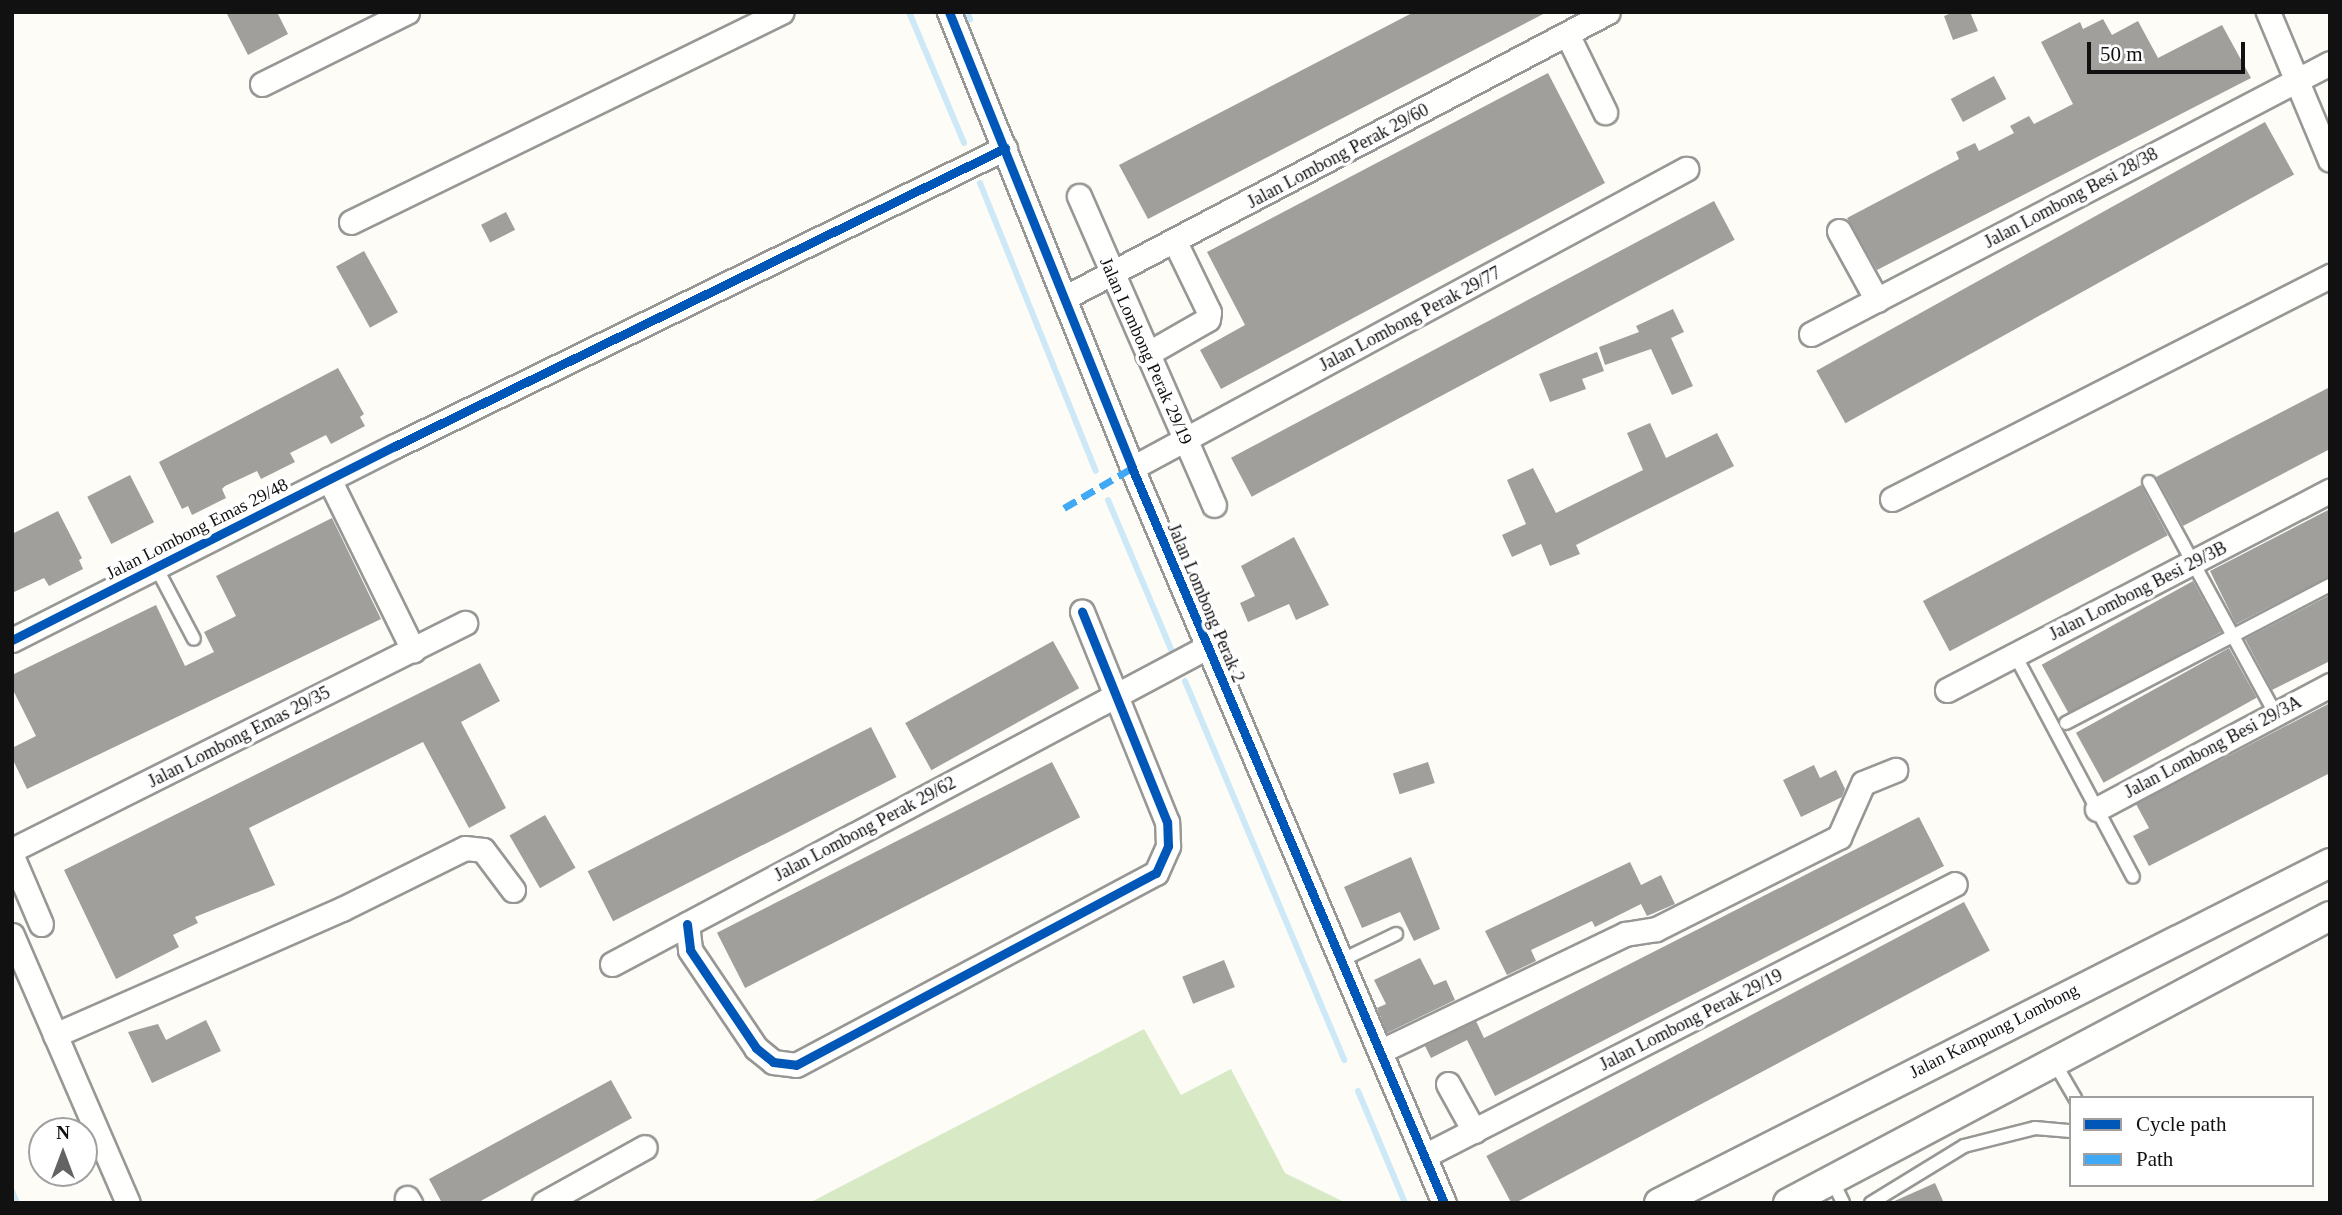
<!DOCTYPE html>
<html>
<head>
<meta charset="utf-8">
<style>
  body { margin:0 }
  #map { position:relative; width:2342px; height:1215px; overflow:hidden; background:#fdfcf7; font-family:Georgia,serif }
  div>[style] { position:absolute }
  .forest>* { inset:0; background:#d8eac5 }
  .stream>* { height:6px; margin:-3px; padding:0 3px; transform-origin:3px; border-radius:3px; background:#cde8f7 }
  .building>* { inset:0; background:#a19f9c; transform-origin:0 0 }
  .roads { filter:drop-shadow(2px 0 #979795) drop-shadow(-2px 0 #979795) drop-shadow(0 2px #979795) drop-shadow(0 -2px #979795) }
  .service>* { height:12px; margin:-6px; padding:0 6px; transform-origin:6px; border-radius:6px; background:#fffffe }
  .minor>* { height:23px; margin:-11.5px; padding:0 11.5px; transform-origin:11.5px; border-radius:11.5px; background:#fffffe }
  .tertiary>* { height:28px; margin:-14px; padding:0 14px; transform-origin:14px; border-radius:14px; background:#fffffe }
  .quiet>* { height:7px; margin-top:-3.5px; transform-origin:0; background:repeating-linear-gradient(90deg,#3fa9f5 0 14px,transparent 0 21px) }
  .cycleway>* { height:9px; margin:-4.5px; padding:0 4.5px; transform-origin:4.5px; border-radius:4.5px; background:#0057b8 }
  span { translate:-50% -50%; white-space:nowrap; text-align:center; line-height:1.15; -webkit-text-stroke:7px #fff; paint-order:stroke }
  .street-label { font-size:18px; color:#111 }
  .frame { position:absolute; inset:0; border:14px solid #111; pointer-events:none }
  .legend { position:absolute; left:2069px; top:1096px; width:245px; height:91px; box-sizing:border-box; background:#fff; border:2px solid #a0a0a0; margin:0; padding:9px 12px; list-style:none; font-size:21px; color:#111 }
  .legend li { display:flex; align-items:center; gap:14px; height:35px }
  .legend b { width:35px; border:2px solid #a0a0a0 }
  .north { position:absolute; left:28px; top:1117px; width:70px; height:70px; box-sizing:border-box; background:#fff; border:2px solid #a0a0a0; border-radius:50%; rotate:0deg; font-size:19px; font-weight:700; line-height:28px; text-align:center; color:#111 }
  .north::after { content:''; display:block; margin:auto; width:24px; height:32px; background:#646362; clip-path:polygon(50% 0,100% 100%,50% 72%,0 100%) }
  .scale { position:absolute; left:2087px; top:42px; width:158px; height:32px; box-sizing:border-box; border:4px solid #111; border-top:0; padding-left:9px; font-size:21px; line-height:24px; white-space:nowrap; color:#111; -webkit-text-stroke:5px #fff; paint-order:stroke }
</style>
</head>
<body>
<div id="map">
  <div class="forest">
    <div style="clip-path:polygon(1144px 1029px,1181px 1095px,1231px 1069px,1285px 1173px,1346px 1203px,809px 1203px)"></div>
  </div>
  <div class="stream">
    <div style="left:909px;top:12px;width:142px;rotate:67.2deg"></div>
    <div style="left:967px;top:12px;width:8px;rotate:67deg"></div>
    <div style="left:980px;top:183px;width:310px;rotate:68.1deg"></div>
    <div style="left:1108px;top:500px;width:162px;rotate:67.1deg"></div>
    <div style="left:1185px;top:681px;width:411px;rotate:67.2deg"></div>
    <div style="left:1358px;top:1091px;width:121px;rotate:67.2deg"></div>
    <div style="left:12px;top:1191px;width:13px;rotate:67deg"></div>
  </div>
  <div class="building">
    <div style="clip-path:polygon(226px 12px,277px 12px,288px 34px,248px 55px)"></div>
    <div style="clip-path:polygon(1414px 12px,1547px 12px,1148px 219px,1119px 165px)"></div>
    <div style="clip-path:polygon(1954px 12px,1970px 12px,1978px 31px,1953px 40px,1944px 16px)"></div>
    <div style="clip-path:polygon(2103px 19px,2112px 35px,2138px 21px,2158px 58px,2222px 25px,2251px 78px,1877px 270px,1847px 218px,1959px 159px,1956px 152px,1975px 143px,1979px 151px,2014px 133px,2010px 126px,2029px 116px,2034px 124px,2073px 104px,2041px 42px,2080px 22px,2083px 29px)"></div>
    <div style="clip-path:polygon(1548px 73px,1605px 183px,1221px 389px,1200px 350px,1245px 325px,1207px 252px)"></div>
    <div style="left:1994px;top:76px;width:26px;height:49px;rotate:62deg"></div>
    <div style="left:2265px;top:122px;width:60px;height:513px;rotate:61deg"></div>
    <div style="left:1714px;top:201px;width:44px;height:547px;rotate:62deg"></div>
    <div style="left:506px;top:212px;width:20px;height:28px;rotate:63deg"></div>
    <div style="left:364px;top:251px;width:70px;height:32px;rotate:61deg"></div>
    <div style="clip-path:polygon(1673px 309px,1684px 332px,1671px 338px,1693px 386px,1672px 395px,1651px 349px,1605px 365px,1599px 347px,1639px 332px,1636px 326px)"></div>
    <div style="clip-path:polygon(1597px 352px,1604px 371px,1582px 379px,1586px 389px,1550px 402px,1539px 374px)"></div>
    <div style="clip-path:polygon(338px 368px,364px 414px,360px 417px,365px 426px,331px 444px,326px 435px,290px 453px,295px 462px,261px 479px,257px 471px,225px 486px,222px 489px,226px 498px,192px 515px,188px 506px,182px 509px,159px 462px)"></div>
    <div style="clip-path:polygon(2330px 387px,2330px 449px,2183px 526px,2156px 477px)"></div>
    <div style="clip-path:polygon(1650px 423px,1666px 458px,1717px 433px,1734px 466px,1576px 545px,1580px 554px,1550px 566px,1541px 544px,1512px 557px,1502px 535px,1526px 524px,1507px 480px,1533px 468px,1556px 513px,1643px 470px,1627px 433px)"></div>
    <div style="left:130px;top:475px;width:53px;height:48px;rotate:63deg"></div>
    <div style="left:2141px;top:485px;width:57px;height:247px;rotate:62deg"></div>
    <div style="clip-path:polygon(2330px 509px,2330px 576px,2236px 624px,2210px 571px)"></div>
    <div style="clip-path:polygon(58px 511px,82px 558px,79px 560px,83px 569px,49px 586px,44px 578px,12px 593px,12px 534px)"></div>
    <div style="clip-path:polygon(332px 518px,381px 619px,27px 789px,12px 758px,12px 748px,36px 736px,12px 688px,12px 675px,156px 605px,185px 666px,214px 652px,204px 632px,236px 616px,216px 576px)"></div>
    <div style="clip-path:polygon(1294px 537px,1329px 605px,1296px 620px,1289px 604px,1248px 622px,1240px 603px,1255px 596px,1241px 566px)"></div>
    <div style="left:2193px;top:581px;width:58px;height:173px;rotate:61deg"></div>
    <div style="clip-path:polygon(2330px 595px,2330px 661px,2272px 690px,2245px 639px)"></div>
    <div style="left:1053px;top:641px;width:54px;height:169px;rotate:61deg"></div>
    <div style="left:2229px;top:648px;width:57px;height:175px;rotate:61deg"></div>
    <div style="clip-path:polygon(480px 663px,500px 701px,461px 722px,506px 808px,469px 828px,423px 742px,249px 828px,275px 885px,195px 917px,198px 923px,173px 935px,179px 947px,116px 979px,64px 870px)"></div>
    <div style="clip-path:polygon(2330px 703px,2330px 773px,2149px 866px,2133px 836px,2149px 828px,2136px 804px)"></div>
    <div style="left:871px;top:727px;width:56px;height:318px;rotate:63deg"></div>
    <div style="left:1052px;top:762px;width:62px;height:376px;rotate:63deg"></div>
    <div style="left:1428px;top:762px;width:22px;height:37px;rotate:72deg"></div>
    <div style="clip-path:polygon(1814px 765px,1820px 778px,1836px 770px,1845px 789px,1842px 797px,1801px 817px,1783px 780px)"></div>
    <div style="left:545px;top:815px;width:61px;height:41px;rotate:60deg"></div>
    <div style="clip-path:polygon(1919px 817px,1944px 866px,1495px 1096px,1467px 1040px,1431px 1058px,1425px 1046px,1476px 1021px,1484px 1038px)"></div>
    <div style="clip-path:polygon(1411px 857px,1440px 929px,1414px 941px,1400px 912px,1362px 928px,1344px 887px)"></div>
    <div style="clip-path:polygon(1630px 862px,1641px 885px,1661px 875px,1675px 904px,1647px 916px,1641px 904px,1595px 927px,1592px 921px,1531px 950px,1536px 961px,1507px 975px,1485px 931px)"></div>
    <div style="left:1964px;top:902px;width:55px;height:541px;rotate:62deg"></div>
    <div style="clip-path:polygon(1420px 958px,1434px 985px,1446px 980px,1455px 1000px,1387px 1033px,1377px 1008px,1386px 1004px,1374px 980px)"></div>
    <div style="left:1224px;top:960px;width:29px;height:45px;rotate:68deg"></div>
    <div style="clip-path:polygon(206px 1020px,221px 1051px,152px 1083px,128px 1032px,158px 1024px,166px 1040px)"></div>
    <div style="clip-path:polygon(611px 1080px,632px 1118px,477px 1203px,442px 1203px,429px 1179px)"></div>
    <div style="clip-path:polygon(1935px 1183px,1944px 1203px,1890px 1203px)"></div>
  </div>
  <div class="roads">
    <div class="service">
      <div style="left:2149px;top:482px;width:263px;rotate:61.4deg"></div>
      <div style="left:156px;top:567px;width:81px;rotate:62.2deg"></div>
      <div style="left:2015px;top:655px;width:251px;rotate:62deg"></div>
      <div style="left:2066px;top:723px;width:298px;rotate:-27.6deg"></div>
      <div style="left:1342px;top:960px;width:60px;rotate:-25.7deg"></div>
      <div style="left:2054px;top:1062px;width:42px;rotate:59.7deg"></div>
      <div style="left:1832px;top:1180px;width:25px;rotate:64deg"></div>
      <div style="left:1871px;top:1203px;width:109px;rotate:-31.5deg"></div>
      <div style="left:1964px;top:1146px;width:73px;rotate:-14.2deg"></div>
      <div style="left:2035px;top:1128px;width:36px;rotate:5deg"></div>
    </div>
    <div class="minor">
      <div style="left:949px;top:12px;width:491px;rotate:68.1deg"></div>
      <div style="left:1132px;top:468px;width:798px;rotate:67deg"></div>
      <div style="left:2268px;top:12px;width:160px;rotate:67.3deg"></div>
      <div style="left:1567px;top:34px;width:87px;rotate:64deg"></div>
      <div style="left:262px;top:84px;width:162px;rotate:-26.4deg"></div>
      <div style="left:1079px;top:196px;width:337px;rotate:66.4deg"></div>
      <div style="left:351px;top:222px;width:479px;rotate:-26deg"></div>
      <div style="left:1839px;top:231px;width:79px;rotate:61.2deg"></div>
      <div style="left:1066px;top:297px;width:612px;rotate:-27.74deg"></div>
      <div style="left:1811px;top:334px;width:585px;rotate:-27.57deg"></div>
      <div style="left:1147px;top:354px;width:70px;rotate:-29.8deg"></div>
      <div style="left:1208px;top:319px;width:7px;rotate:-82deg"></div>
      <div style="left:1209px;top:312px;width:78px;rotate:-115.9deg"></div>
      <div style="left:1132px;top:468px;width:630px;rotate:-28.36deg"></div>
      <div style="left:329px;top:479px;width:191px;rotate:63.8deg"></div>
      <div style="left:1892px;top:499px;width:492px;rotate:-27deg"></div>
      <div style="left:12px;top:640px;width:429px;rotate:-26.9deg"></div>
      <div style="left:395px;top:446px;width:679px;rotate:-26.04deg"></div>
      <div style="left:1947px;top:690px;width:432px;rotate:-27.5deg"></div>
      <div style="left:2097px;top:809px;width:264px;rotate:-28deg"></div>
      <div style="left:12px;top:850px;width:507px;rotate:-26.62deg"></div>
      <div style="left:12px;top:856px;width:74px;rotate:66.9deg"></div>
      <div style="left:687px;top:924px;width:26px;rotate:83deg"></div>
      <div style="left:690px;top:950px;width:118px;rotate:56deg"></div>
      <div style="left:756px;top:1048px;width:22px;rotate:39deg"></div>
      <div style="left:773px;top:1062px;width:23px;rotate:7deg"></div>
      <div style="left:796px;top:1065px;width:408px;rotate:-28.1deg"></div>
      <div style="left:1156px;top:873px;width:30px;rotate:-66deg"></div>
      <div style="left:1168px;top:846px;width:24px;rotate:-92deg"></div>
      <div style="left:1167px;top:822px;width:227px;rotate:-112deg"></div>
      <div style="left:12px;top:935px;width:292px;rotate:66.6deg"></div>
      <div style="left:612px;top:964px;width:674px;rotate:-28.05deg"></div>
      <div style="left:55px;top:1035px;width:313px;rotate:-23.7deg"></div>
      <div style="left:342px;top:909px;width:137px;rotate:-26.4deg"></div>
      <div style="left:465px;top:848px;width:18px;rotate:6deg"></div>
      <div style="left:483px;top:850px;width:50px;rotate:53.1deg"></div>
      <div style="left:1381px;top:1051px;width:271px;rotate:-25.6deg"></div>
      <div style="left:1625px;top:934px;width:31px;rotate:-9deg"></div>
      <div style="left:1656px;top:929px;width:205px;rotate:-26.7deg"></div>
      <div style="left:1839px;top:837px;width:59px;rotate:-66deg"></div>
      <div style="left:1863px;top:783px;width:35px;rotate:-22deg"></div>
      <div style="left:1448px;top:1084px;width:54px;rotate:61deg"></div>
      <div style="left:1426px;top:1155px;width:594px;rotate:-27.13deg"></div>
      <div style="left:407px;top:1198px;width:6px;rotate:59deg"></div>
      <div style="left:544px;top:1203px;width:115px;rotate:-29deg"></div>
    </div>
    <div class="tertiary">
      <div style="left:1659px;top:1203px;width:752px;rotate:-26.87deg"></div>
      <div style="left:1788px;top:1203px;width:613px;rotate:-27.9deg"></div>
    </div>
  </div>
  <div class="quiet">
    <div style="left:1064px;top:508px;width:79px;rotate:-30.5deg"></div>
  </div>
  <div class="cycleway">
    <div style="left:949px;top:12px;width:491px;rotate:68.1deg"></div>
    <div style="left:1132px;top:468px;width:798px;rotate:67deg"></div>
    <div style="left:12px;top:640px;width:429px;rotate:-26.9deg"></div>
    <div style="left:395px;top:446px;width:679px;rotate:-26.04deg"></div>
    <div style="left:687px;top:924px;width:26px;rotate:83deg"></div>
    <div style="left:690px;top:950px;width:118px;rotate:56deg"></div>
    <div style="left:756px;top:1048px;width:22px;rotate:39deg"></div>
    <div style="left:773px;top:1062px;width:23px;rotate:7deg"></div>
    <div style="left:796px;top:1065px;width:408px;rotate:-28.1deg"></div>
    <div style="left:1156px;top:873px;width:30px;rotate:-66deg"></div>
    <div style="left:1168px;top:846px;width:24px;rotate:-92deg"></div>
    <div style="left:1167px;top:822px;width:227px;rotate:-112deg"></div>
  </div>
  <div class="street-label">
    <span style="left:1338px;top:156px;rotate:-28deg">Jalan Lombong Perak 29/60</span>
    <span style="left:2071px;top:198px;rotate:-28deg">Jalan Lombong Besi 28/38</span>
    <span style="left:1410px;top:319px;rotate:-28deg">Jalan Lombong Perak 29/77</span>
    <span style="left:1146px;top:351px;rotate:66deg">Jalan Lombong Perak 29/19</span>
    <span style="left:197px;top:529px;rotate:-27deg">Jalan Lombong Emas 29/48</span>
    <span style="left:2138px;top:591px;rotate:-27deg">Jalan Lombong Besi 29/3B</span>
    <span style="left:1206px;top:603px;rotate:67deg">Jalan Lombong Perak 2</span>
    <span style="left:239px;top:737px;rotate:-27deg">Jalan Lombong Emas 29/35</span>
    <span style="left:2213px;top:747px;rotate:-28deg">Jalan Lombong Besi 29/3A</span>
    <span style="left:865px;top:829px;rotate:-28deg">Jalan Lombong Perak 29/62</span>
    <span style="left:1691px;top:1020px;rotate:-27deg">Jalan Lombong Perak 29/19</span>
    <span style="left:1994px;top:1031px;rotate:-27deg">Jalan Kampung Lombong</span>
  </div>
  <div class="frame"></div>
  <ul class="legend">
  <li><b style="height:9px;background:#0057b8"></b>Cycle path</li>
  <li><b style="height:9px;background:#3fa9f5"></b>Path</li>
  </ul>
  <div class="north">N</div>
  <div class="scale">50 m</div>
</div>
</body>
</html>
